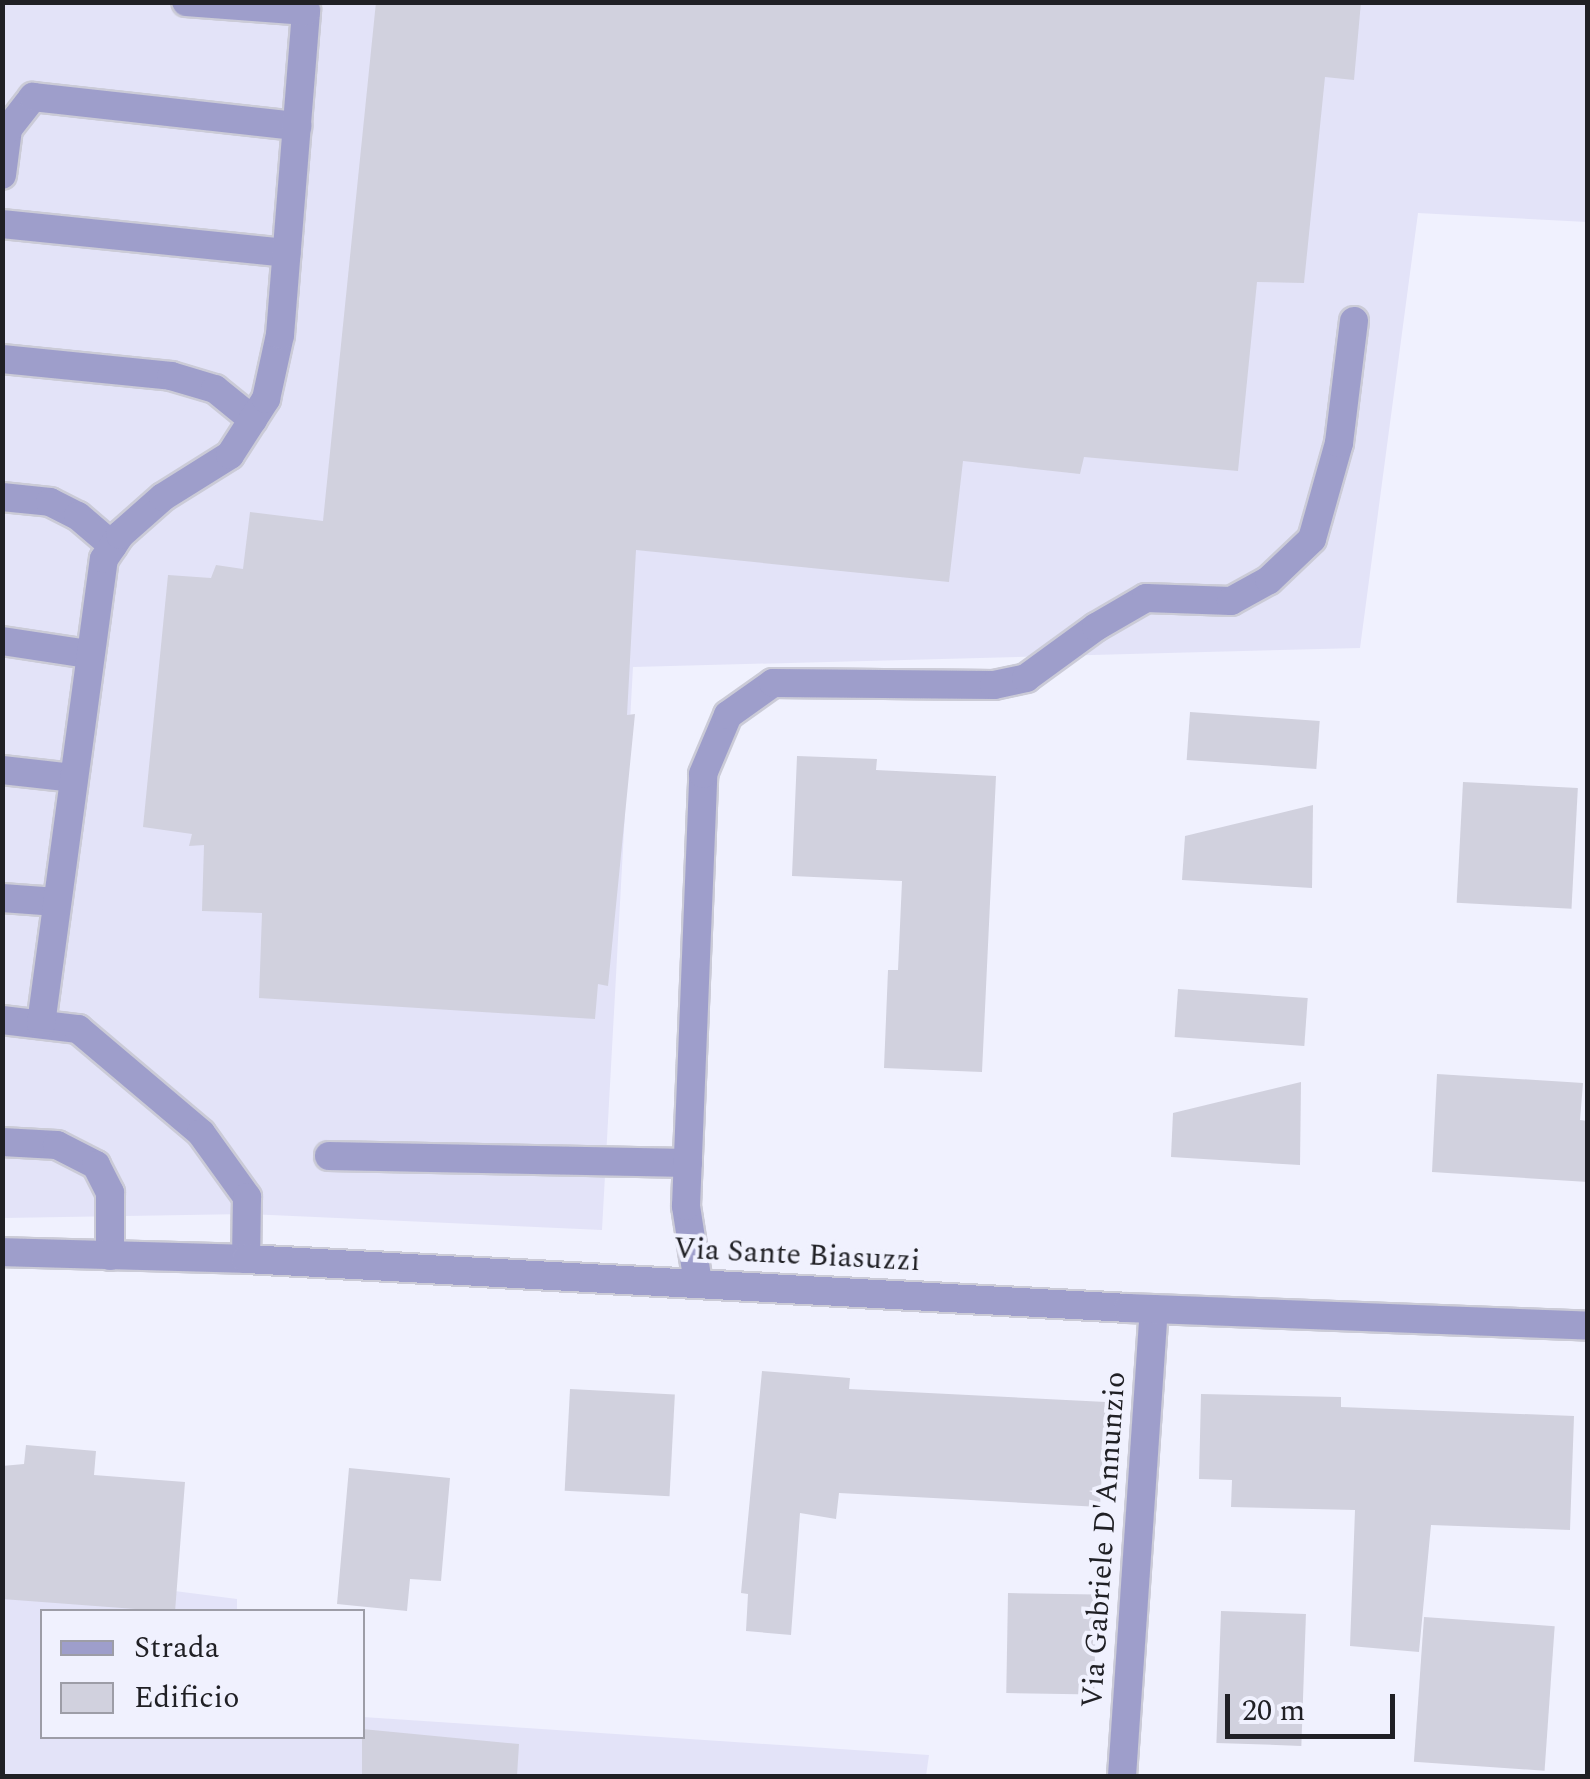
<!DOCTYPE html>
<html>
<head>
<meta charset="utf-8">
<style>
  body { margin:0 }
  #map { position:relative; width:1590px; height:1779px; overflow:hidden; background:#f0f1fe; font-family:Spectral,serif }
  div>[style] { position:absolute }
  .built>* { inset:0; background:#e3e3f8 }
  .building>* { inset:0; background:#d1d1de; transform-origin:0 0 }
  .roads { filter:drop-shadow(2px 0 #cbcbd7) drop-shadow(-2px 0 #cbcbd7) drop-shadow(0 2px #cbcbd7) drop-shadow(0 -2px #cbcbd7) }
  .service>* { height:28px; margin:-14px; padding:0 14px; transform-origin:14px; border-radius:14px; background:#9e9ecb }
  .minor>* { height:28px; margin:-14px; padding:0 14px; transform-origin:14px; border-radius:14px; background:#9e9ecb }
  .tertiary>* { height:28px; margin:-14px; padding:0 14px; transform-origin:14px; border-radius:14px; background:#9e9ecb }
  span { translate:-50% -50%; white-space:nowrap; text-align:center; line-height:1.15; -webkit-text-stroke:8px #f0f1fe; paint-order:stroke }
  .street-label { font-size:30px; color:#202025 }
  .frame { position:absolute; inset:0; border:5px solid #202025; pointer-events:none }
  .legend { position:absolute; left:40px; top:1609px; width:325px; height:130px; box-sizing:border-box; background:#f0f1fe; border:2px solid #9d9da7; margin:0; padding:12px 18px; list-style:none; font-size:30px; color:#202025 }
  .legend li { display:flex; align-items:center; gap:20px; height:50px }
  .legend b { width:50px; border:2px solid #9d9da7 }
  .scale { position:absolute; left:1225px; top:1694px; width:170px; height:45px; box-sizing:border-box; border:5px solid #202025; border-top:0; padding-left:12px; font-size:30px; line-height:35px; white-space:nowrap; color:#202025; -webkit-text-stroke:8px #f0f1fe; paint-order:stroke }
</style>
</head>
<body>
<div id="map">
  <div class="built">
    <div style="clip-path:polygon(2px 3px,1587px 3px,1587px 222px,1418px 213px,1360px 648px,633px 667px,602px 1230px,247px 1214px,3px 1218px)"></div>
    <div style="clip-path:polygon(3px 1569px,237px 1599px,237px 1611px,42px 1612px,42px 1736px,362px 1736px,363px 1717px,929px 1755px,926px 1776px,3px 1776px)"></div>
  </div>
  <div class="building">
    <div style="clip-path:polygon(376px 2px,1361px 2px,1354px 80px,1325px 77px,1304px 283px,1257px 282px,1238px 471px,1084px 457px,1080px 474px,963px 461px,949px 582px,636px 550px,627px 715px,635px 714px,608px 986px,598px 984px,595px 1019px,259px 998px,262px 913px,202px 911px,204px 845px,189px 846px,192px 834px,143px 827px,168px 575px,211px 578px,216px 565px,243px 569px,250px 512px,323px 521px)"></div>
    <div style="left:1190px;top:712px;width:130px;height:48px;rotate:4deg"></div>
    <div style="clip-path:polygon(797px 756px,877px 759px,876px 770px,996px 776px,982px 1072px,884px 1068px,888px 970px,898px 970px,902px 881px,792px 876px)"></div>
    <div style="left:1463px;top:782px;width:115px;height:121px;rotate:3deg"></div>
    <div style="clip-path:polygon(1313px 805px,1312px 888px,1182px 880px,1185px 836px)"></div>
    <div style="left:1178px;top:989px;width:130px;height:48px;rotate:4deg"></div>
    <div style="clip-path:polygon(1437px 1074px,1583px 1083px,1580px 1120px,1588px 1121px,1588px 1182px,1432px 1172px)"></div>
    <div style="clip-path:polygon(1301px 1082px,1300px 1165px,1171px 1157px,1173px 1113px)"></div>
    <div style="clip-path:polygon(762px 1371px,850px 1378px,849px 1389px,1106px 1402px,1100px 1507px,839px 1493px,836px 1519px,800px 1513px,791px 1635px,746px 1631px,748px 1594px,741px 1593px)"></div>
    <div style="left:570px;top:1389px;width:105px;height:102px;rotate:3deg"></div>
    <div style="clip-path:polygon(1201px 1394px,1341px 1397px,1341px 1407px,1574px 1416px,1570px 1530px,1431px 1525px,1419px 1652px,1350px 1646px,1355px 1510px,1231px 1507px,1232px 1480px,1199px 1479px)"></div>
    <div style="clip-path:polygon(26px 1445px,96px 1451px,94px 1475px,185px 1482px,175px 1612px,2px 1599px,2px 1466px,24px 1464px)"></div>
    <div style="clip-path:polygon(349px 1468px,450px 1478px,441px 1581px,410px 1579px,407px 1611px,337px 1604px)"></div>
    <div style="left:1008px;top:1593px;width:88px;height:100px;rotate:1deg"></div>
    <div style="left:1221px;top:1611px;width:85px;height:132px;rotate:2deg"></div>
    <div style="left:1424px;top:1617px;width:131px;height:145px;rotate:4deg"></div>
    <div style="clip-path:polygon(362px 1729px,519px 1744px,517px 1776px,362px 1776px)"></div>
  </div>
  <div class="roads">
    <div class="service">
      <div style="left:2px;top:175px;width:46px;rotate:-82.6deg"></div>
      <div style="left:8px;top:129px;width:41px;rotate:-52deg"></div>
      <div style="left:33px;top:97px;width:266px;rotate:6.3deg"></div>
      <div style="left:2px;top:224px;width:286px;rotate:5.8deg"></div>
      <div style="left:2px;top:359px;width:170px;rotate:5.7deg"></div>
      <div style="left:171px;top:376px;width:46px;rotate:16.5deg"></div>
      <div style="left:215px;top:389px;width:49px;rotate:39.2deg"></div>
      <div style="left:2px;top:497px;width:48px;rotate:5.9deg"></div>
      <div style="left:50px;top:502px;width:31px;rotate:27deg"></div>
      <div style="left:78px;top:516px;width:46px;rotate:40.6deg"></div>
      <div style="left:2px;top:641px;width:87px;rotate:8.6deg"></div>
      <div style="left:2px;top:770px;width:71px;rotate:6.4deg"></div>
      <div style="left:2px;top:898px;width:55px;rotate:4.2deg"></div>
      <div style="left:2px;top:1020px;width:77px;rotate:6.8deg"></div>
      <div style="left:78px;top:1029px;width:161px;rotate:40.2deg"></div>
      <div style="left:201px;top:1133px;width:79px;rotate:54.3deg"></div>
      <div style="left:247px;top:1197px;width:62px;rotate:90.9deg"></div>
      <div style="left:41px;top:1024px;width:469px;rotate:-82.3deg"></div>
      <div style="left:104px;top:559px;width:29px;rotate:-56deg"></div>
      <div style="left:120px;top:535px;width:57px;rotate:-41.5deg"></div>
      <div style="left:163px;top:497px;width:79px;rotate:-32.1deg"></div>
      <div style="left:230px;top:455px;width:67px;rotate:-57.3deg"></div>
      <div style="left:266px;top:399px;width:66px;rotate:-77.7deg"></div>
      <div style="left:280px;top:335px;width:325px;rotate:-85.4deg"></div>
      <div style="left:306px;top:11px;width:120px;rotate:-175.7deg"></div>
      <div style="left:2px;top:1142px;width:55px;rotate:3.1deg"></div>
      <div style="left:57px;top:1145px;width:44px;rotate:27.1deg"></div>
      <div style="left:96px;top:1165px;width:31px;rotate:63deg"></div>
      <div style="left:110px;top:1193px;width:63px;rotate:90deg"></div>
      <div style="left:329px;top:1156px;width:359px;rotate:1.1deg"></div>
      <div style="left:698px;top:1283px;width:78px;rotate:-98.9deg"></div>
      <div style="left:686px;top:1206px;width:432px;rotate:-87.7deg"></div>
      <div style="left:703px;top:774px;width:64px;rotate:-67deg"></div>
      <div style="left:728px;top:715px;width:55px;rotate:-35.4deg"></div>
      <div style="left:773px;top:683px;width:221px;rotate:0.5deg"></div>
      <div style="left:994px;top:685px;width:33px;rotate:-12deg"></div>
      <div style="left:1026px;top:678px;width:87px;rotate:-36.1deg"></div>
      <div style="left:1096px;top:627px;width:58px;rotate:-30.1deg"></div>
      <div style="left:1146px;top:598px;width:85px;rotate:2deg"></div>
      <div style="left:1231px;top:601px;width:43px;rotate:-28.9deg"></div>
      <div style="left:1269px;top:580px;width:59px;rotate:-43.6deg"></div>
      <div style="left:1312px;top:539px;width:100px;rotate:-74.3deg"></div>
      <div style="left:1339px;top:443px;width:123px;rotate:-83deg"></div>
    </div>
    <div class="minor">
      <div style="left:1122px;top:1776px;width:468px;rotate:-86.1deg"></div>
    </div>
    <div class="tertiary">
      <div style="left:2px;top:1252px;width:244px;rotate:1.6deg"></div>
      <div style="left:246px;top:1259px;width:883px;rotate:3.18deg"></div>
      <div style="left:1128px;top:1308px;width:460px;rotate:2.2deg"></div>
    </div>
  </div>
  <div class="street-label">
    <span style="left:797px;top:1255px;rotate:3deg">Via Sante Biasuzzi</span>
    <span style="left:1104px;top:1540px;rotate:-86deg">Via Gabriele D'Annunzio</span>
  </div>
  <div class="frame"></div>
  <ul class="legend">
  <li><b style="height:12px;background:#9e9ecb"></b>Strada</li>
  <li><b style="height:28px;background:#d1d1de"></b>Edificio</li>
  </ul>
  <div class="scale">20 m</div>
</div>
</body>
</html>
